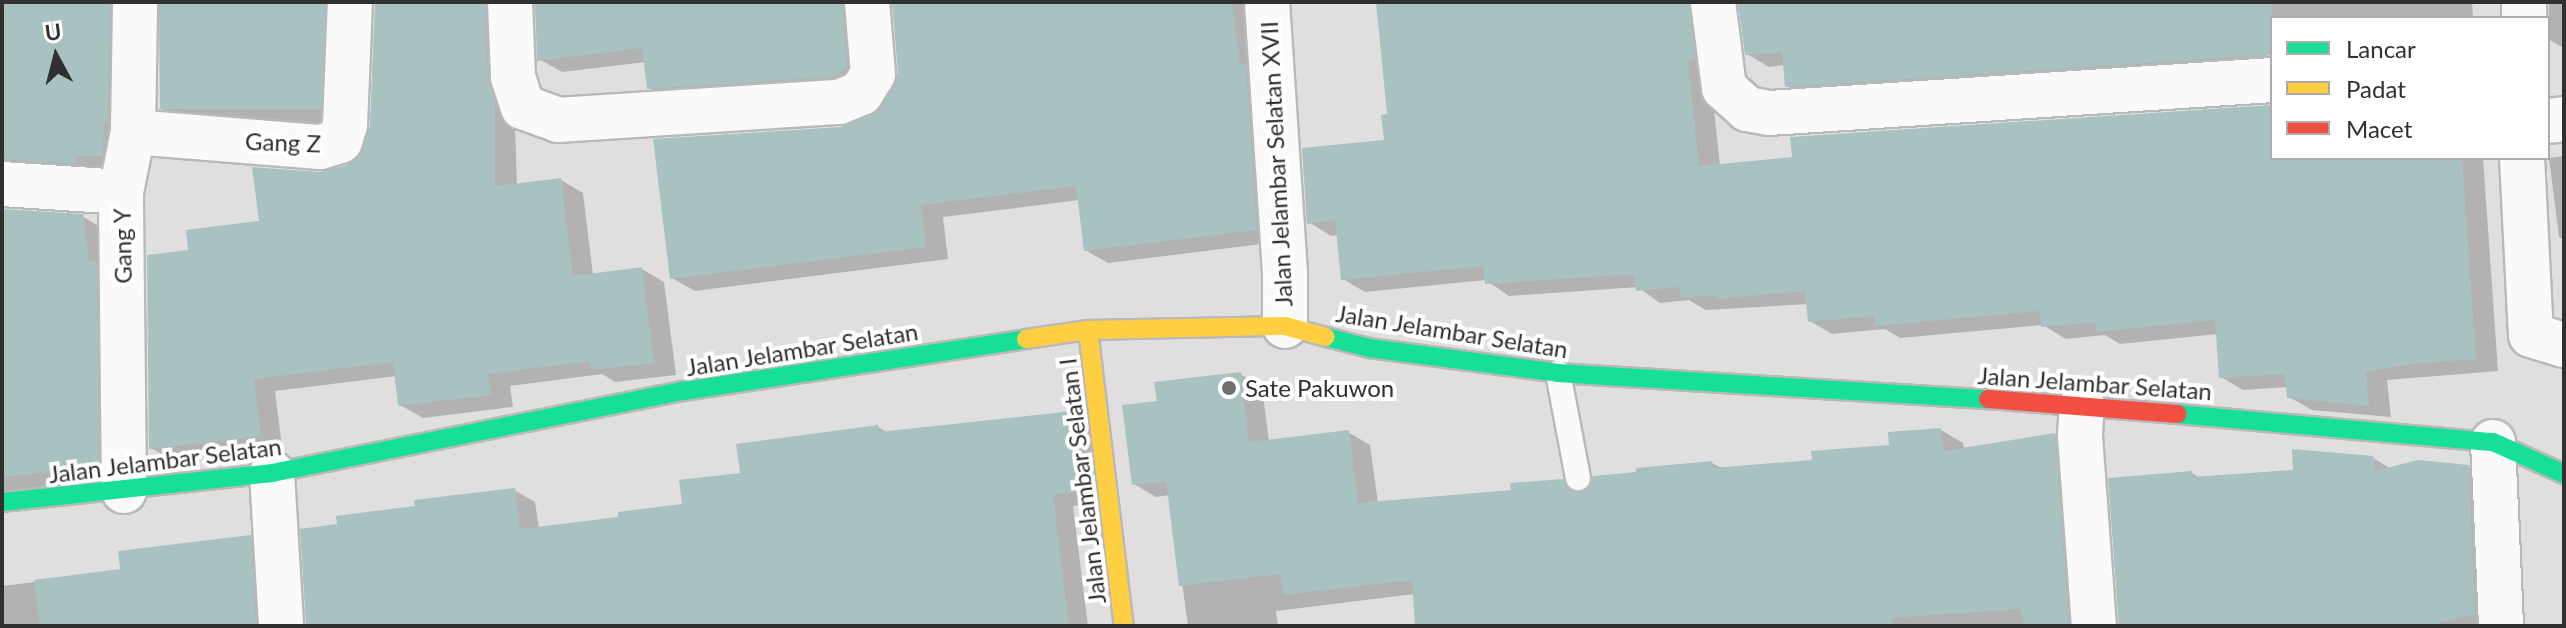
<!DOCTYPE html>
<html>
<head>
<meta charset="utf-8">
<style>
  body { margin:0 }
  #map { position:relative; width:2566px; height:628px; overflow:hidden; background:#e1dee0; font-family:Lato,sans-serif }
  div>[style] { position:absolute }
  .shadow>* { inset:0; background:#0003 }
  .building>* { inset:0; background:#a7c2c0; transform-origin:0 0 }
  .roads { filter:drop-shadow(2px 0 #bab9ba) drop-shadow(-2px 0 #bab9ba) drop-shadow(0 2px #bab9ba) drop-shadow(0 -2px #bab9ba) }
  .lane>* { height:24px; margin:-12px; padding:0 12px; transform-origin:12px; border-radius:12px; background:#fafafa }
  .street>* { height:44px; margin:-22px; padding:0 22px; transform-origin:22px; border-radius:22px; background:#fafafa }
  .fast>* { height:18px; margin:-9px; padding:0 9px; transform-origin:9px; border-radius:9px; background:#16e098 }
  .slow>* { height:18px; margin:-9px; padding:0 9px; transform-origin:9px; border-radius:9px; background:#ffcf43 }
  .jam>* { height:18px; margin:-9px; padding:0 9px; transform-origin:9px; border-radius:9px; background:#f24e42 }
  .dots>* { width:22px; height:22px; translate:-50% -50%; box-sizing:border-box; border:4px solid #fff; border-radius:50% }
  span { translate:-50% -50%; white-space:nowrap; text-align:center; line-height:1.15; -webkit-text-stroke:8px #fff; paint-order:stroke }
  .street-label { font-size:24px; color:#313031 }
  .poi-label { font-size:24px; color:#313031 }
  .left { translate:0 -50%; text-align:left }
  .frame { position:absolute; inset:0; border:4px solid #313031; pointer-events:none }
  .legend { position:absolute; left:2270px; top:16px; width:280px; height:144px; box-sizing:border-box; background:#fff; border:2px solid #adacad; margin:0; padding:10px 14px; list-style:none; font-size:24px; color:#313031 }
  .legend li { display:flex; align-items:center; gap:16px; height:40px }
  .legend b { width:40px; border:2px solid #adacad }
  .north { position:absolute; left:16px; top:16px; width:80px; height:80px; -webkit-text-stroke:6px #fff; paint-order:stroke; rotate:353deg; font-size:22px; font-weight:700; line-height:32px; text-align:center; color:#313031 }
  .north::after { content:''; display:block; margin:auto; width:28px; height:36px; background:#313031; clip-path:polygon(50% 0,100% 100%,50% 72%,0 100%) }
</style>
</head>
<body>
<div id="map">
  <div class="shadow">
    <div style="clip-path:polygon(2px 2px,136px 2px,125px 168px,98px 168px,99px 176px,2px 187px)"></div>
    <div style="clip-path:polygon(159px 2px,351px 2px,342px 133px,183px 121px,160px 108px)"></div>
    <div style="clip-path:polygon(377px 2px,511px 2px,517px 186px,561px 180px,583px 193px,593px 275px,642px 269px,664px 282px,676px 375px,615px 382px,602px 374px,510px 386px,513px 407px,423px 418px,400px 405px,397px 376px,275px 391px,282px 448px,173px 461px,151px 448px,191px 252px,261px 223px,319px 174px,348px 167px,360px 160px,372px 127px)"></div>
    <div style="clip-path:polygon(535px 2px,868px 2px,869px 81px,672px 101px,649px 88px,646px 62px,562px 72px,539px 59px)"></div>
    <div style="clip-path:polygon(892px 2px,1253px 2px,1279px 242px,1108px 263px,1085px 250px,1079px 200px,943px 217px,948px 259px,695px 291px,672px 278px,841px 129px,872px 117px,896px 88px,900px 73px)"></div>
    <div style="clip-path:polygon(1378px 2px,1715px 2px,1710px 72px,1720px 166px,2272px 107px,2272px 158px,2483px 158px,2498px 371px,2387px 380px,2391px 417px,2312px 410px,2289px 397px,2288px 387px,2243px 390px,2221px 377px,2218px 334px,2120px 344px,2105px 335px,2066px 339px,2043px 325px,1900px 338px,1885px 329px,1832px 334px,1810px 321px,1808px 304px,1706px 310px,1689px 300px,1660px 303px,1638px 287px,1509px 296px,1486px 280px,1365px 292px,1343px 279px,1339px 235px,1331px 236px,1309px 222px,1386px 142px,1389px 116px)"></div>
    <div style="clip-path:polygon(1738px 2px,2472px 2px,2473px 18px,2272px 18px,2272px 54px,2261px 52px,2272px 58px,2272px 68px,1810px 99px,1787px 86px,1785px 65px,1769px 67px,1747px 54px)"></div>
    <div style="clip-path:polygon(2549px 2px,2564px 2px,2564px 48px,2548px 39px)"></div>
    <div style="clip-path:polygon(2564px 156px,2564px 240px,2559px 237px,2549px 158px)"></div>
    <div style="clip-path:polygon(2px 210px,82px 216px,105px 230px,121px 478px,2px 495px)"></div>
    <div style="clip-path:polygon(1240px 374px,1262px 387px,1269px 441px,1348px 432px,1370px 445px,1378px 503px,1513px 492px,1562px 481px,1584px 493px,1712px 463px,1723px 469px,1814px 462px,1891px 447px,1941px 430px,1963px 443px,1964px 449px,2055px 435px,2077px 448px,2090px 626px,1417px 626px,1415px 594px,1276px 611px,1278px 626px,1188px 626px,1170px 495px,1156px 497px,1134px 484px,1159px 402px)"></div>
    <div style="clip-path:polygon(1072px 413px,1093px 425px,1103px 502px,1073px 506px,1088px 626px,308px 626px,339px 526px,514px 490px,535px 502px,539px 529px,620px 519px,684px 506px,742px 474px,878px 427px,888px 433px)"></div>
    <div style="clip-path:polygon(2373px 458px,2391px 469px,2468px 467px,2491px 480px,2497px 626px,2121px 626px,2192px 473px,2201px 479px,2296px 472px)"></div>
    <div style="clip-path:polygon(250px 537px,271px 549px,276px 626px,2px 626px,2px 586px,123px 571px)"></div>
  </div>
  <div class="building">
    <div style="clip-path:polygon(2px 2px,110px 2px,108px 123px,104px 123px,103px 156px,76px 156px,77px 164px,2px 159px)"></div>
    <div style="left:160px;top:2px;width:165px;height:107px"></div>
    <div style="clip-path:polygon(375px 2px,485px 2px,488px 78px,495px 101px,495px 186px,561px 178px,573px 276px,642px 267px,654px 363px,591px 370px,590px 361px,488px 374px,491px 395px,398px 406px,393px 362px,254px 379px,261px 436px,149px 449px,147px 255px,188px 250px,186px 230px,259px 221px,252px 167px,319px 172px,347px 165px,358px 158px,370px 126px)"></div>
    <div style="clip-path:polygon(535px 2px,842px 2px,847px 68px,833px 77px,647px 89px,642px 48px,537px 61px)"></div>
    <div style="clip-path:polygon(892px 2px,1232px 2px,1240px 65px,1246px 64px,1257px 230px,1084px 251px,1076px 186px,921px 205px,926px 247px,670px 279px,653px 139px,841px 127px,870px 116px,882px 106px,898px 73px)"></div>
    <div style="clip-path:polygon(1376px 2px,1689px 2px,1695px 59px,1688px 60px,1699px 166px,1792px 157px,1790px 137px,2272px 105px,2272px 158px,2462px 158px,2476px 359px,2410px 364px,2366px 372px,2369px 406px,2287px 398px,2285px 374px,2219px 378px,2215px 320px,2096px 332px,2095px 322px,2041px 327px,2040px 311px,1875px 326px,1874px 316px,1808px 322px,1805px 291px,1716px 299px,1716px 295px,1681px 298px,1680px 287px,1636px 291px,1634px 274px,1485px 284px,1483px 266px,1341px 280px,1335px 220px,1307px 224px,1302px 148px,1384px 140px,1381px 115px,1387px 114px)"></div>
    <div style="clip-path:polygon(1738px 2px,2272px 2px,2272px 55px,1785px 87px,1782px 52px,1745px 55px)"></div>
    <div style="clip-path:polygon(2px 209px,83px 214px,89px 262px,97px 261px,99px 466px,2px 477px)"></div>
    <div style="clip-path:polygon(1241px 372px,1249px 442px,1349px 430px,1358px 503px,1511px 490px,1510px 483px,1563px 479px,1567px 488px,1580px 493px,1588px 489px,1593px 476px,1636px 472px,1636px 468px,1712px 461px,1713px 468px,1812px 460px,1811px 451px,1889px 445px,1888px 432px,1941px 428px,1943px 451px,2055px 433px,2069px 626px,2023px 626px,2021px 609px,1891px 618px,1892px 626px,1415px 626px,1412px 580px,1283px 595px,1280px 574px,1179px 586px,1166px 481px,1132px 485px,1122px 405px,1157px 401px,1154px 382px)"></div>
    <div style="clip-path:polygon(1073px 411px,1082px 491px,1053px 495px,1069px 626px,306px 626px,300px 529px,337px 524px,336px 516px,415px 506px,414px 500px,515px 488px,520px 529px,618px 517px,618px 512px,682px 504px,679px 480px,740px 473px,736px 444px,878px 425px,879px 432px)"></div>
    <div style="clip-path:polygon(2292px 449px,2373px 456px,2375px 471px,2418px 460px,2469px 465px,2475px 614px,2428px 626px,2119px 626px,2108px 478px,2192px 471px,2193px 477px,2293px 470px)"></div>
    <div style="clip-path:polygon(251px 535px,256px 626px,40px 626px,34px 580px,120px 569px,118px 551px)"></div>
  </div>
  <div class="roads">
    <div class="lane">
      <div style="left:1558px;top:373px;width:107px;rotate:79.2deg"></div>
    </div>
    <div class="street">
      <div style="left:510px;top:2px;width:75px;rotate:87.7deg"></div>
      <div style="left:513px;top:77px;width:32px;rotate:72deg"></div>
      <div style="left:523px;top:107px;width:37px;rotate:20deg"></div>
      <div style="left:558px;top:120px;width:282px;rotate:-3.7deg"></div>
      <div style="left:839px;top:102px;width:24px;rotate:-22deg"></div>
      <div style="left:861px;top:93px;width:22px;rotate:-58deg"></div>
      <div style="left:873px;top:74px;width:72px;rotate:-94.8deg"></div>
      <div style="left:1267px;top:2px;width:272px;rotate:86.2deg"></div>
      <div style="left:1285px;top:273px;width:53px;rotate:90deg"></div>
      <div style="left:1713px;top:2px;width:87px;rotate:82.7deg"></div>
      <div style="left:1724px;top:88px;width:31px;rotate:42deg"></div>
      <div style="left:1747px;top:109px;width:22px;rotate:10deg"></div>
      <div style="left:1769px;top:113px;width:504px;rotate:-3.75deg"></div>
      <div style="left:2524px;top:2px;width:16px;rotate:90deg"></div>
      <div style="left:2548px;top:121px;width:16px;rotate:-7deg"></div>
      <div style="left:133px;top:132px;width:188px;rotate:4.6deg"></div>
      <div style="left:320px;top:147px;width:21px;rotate:-17deg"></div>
      <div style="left:340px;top:141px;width:17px;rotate:-73deg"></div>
      <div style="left:345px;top:125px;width:123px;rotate:-87.7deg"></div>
      <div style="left:2522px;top:158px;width:177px;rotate:87.1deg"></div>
      <div style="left:2531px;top:335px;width:34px;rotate:17deg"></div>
      <div style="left:2px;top:184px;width:119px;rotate:3.8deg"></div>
      <div style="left:2082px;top:405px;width:31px;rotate:94deg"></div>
      <div style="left:2080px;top:436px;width:191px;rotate:85.8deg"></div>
      <div style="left:2493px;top:442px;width:184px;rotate:87.5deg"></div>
      <div style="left:272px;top:473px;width:153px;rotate:86.6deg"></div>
      <div style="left:124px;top:491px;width:299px;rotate:-90.6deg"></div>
      <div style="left:121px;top:192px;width:61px;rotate:-78.7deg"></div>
      <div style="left:133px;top:132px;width:130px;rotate:-89.1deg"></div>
    </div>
    <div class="fast">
      <div style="left:1326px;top:337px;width:44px;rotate:14.3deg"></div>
      <div style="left:1369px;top:348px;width:191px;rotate:7.5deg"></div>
      <div style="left:1558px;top:373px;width:431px;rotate:3.5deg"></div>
      <div style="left:2177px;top:414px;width:317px;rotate:5.1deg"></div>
      <div style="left:2493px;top:442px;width:78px;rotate:24.3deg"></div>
      <div style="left:2px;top:502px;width:272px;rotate:-6.1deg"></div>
      <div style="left:272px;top:473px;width:420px;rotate:-11.3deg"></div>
      <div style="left:684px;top:391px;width:346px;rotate:-8.6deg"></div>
    </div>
    <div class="slow">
      <div style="left:1088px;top:330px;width:298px;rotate:83.1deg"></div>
      <div style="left:1026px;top:339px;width:63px;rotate:-8.3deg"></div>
      <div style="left:1088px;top:330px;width:197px;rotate:-1.2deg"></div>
      <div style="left:1285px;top:326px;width:42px;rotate:15deg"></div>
    </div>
    <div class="jam">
      <div style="left:1988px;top:399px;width:190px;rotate:4.5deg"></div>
    </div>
  </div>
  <div class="dots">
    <div style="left:1229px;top:388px;background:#6f6d6e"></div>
  </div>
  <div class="street-label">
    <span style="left:283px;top:142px;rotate:2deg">Gang Z</span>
    <span style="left:1276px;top:164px;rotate:-93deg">Jalan Jelambar Selatan XVII</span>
    <span style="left:122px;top:246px;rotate:-91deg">Gang Y</span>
    <span style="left:1452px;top:331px;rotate:9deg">Jalan Jelambar Selatan</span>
    <span style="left:802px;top:349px;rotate:-9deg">Jalan Jelambar Selatan</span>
    <span style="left:2095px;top:383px;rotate:4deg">Jalan Jelambar Selatan</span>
    <span style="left:165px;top:460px;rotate:-7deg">Jalan Jelambar Selatan</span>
    <span style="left:1082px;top:481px;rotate:-97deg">Jalan Jelambar Selatan I</span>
  </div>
  <div class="poi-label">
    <span class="left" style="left:1245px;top:388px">Sate Pakuwon</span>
  </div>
  <div class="frame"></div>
  <ul class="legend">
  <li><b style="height:10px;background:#16e098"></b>Lancar</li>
  <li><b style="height:10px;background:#ffcf43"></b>Padat</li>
  <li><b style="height:10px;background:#f24e42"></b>Macet</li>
  </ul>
  <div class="north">U</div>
</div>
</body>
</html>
